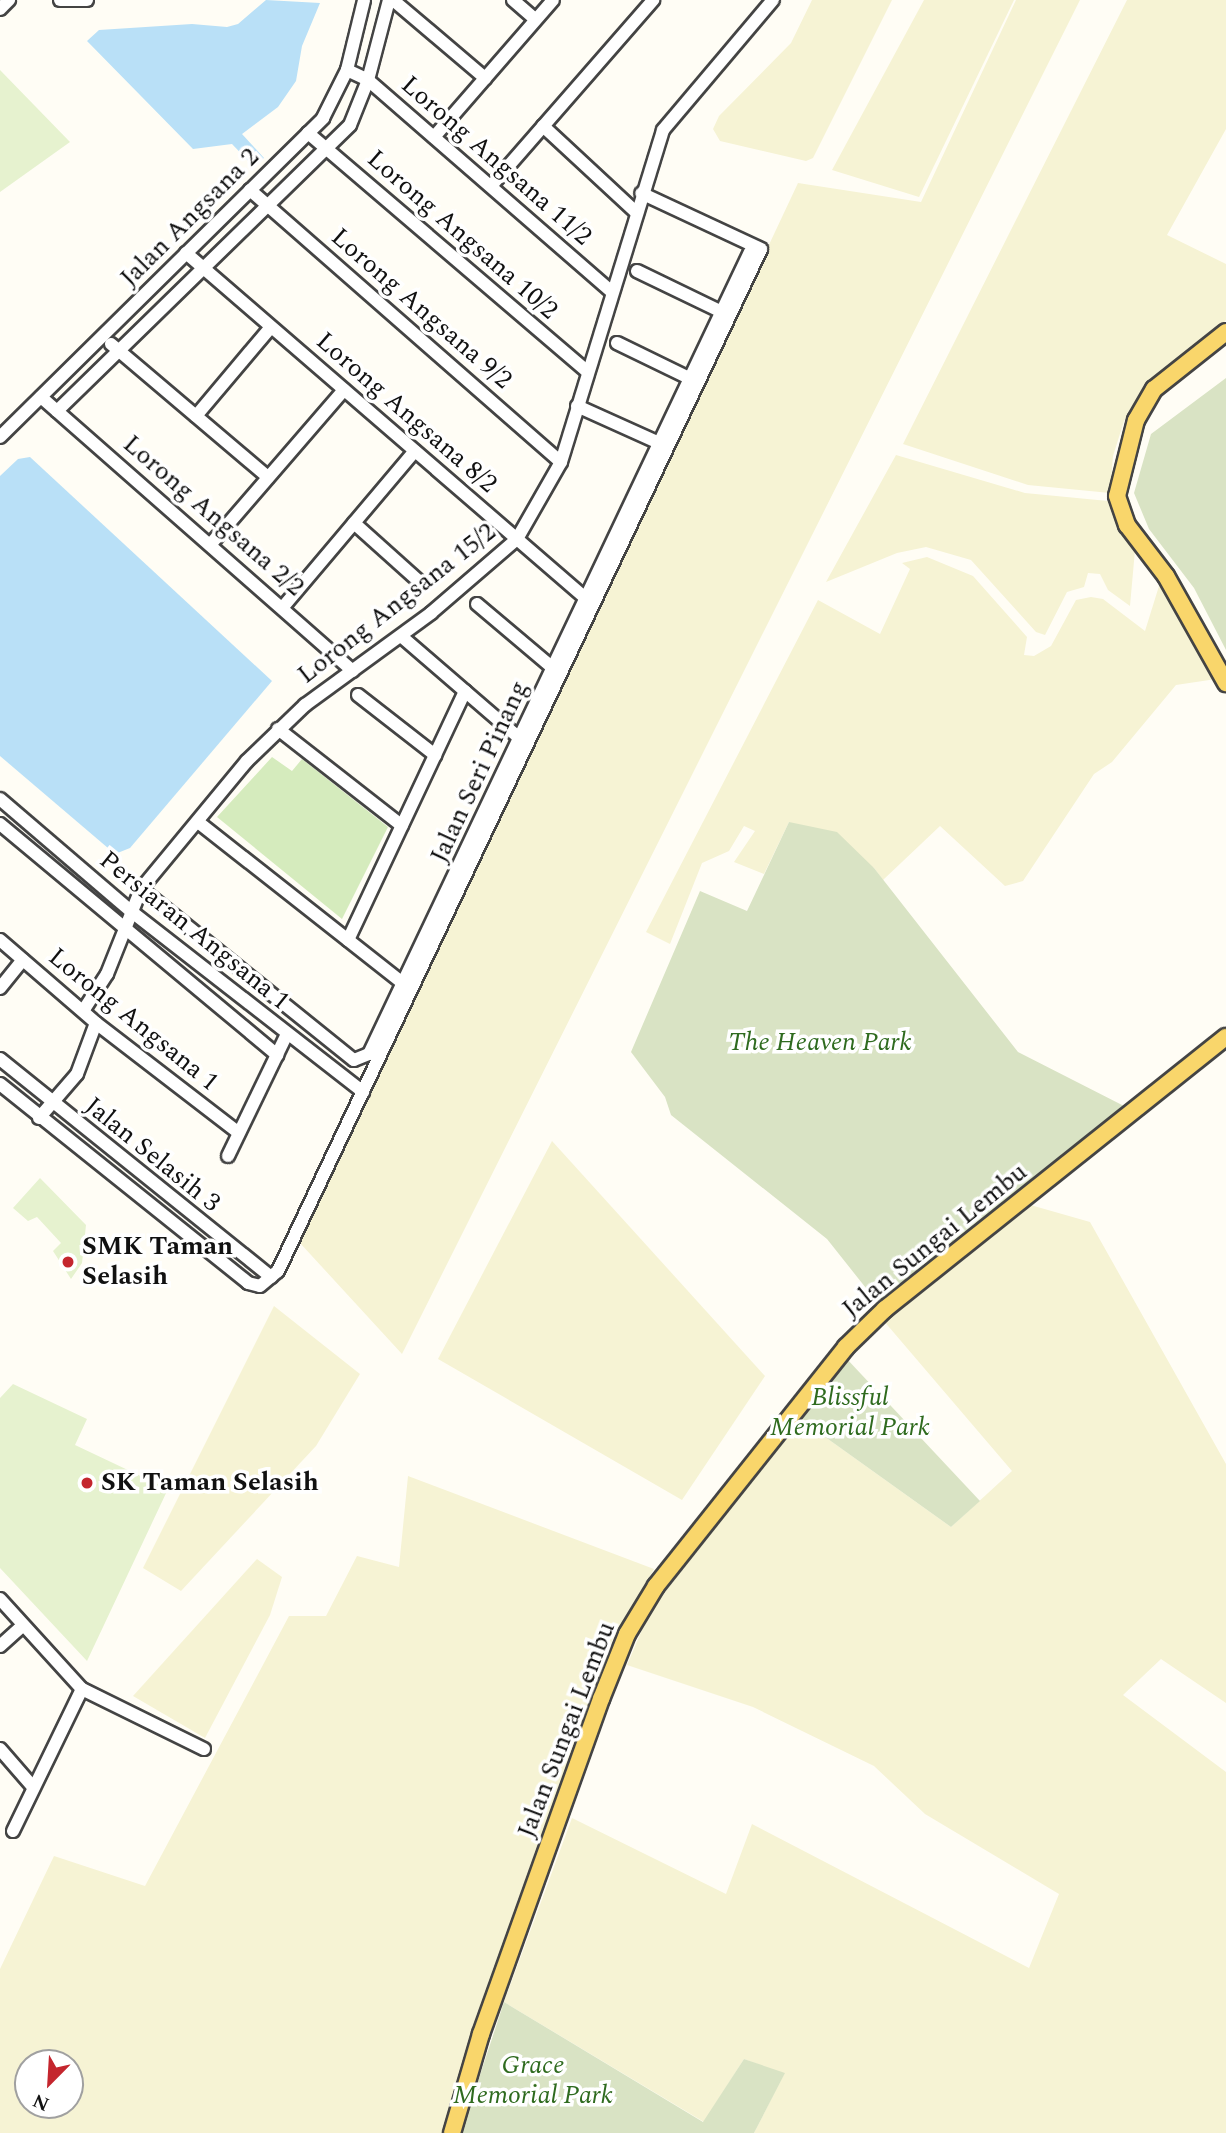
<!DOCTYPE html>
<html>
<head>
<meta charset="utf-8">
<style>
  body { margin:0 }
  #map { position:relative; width:1226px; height:2133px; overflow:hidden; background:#fffdf5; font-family:Spectral,serif }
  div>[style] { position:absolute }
  .farmland>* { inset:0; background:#f6f3d4 }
  .green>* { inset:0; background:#d5ebbd }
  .cemetery>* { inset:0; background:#d9e3c4 }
  .pitch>* { inset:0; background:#e6f2cf }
  .water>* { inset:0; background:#b9e0f7 }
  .roads { filter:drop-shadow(2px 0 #444) drop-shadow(-2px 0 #444) drop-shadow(0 2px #444) drop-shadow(0 -2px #444) }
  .minor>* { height:12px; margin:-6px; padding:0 6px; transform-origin:6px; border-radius:6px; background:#fff }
  .major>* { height:16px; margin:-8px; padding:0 8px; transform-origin:8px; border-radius:8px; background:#f9d66b }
  .dots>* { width:19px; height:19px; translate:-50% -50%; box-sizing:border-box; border:4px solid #fff; border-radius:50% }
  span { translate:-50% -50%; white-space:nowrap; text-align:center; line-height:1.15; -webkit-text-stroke:7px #fff; paint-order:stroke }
  .street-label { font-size:26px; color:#111 }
  .park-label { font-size:26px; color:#2f6b1f; font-style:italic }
  .poi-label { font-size:26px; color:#111; font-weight:700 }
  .left { translate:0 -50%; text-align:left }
  .north { position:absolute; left:14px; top:2049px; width:70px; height:70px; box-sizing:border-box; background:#fff; border:2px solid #a0a0a0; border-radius:50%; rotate:204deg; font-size:19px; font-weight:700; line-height:28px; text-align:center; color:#111 }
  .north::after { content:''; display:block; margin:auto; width:24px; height:32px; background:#c4262e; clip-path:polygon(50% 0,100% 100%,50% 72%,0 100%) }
</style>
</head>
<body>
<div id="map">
  <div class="farmland">
    <div style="clip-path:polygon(812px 0,892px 0,813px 158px,806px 161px,720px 141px,713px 129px,719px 116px,791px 43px)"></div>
    <div style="clip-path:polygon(924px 0,1014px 0,919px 197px,832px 170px)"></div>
    <div style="clip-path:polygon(1016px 0,1080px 0,402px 1354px,300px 1243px,798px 183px,921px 202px)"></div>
    <div style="clip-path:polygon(1127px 0,1226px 0,1226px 129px,1167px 235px,1226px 264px,1226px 320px,1208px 341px,1147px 384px,1124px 421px,1113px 456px,1110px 493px,1028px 485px,903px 444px)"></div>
    <div style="clip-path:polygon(896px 455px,1025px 493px,1108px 501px,1135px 550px,1130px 606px,1108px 590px,1100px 574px,1088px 573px,1084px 587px,1067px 592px,1045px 635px,1036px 632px,971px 560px,926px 547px,897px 553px,826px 582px)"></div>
    <div style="clip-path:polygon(927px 557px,973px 576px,1027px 637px,1024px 655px,1034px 656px,1051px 646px,1076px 600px,1091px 597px,1103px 599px,1145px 631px,1159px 586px,1168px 590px,1216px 679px,1176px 685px,1112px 762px,1094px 774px,1023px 881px,1005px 886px,940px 826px,883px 880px,874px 868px,789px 822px,764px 874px,734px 862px,755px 831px,744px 826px,729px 851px,702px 863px,670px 944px,646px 932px,818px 600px,880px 634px,910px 569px,902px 563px)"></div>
    <div style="clip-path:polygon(552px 1141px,765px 1376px,682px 1500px,438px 1359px)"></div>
    <div style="clip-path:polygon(1027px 1204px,1090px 1222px,1226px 1464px,1226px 1703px,1161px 1659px,1123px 1695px,1226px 1772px,1226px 2133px,754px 2133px,784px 2074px,744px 2059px,704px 2122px,504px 2002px,572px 1818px,726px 1894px,752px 1824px,1029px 1968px,1059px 1894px,925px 1814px,874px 1766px,753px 1707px,627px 1665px,650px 1611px,800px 1419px,951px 1527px,1012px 1471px,883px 1320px)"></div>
    <div style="clip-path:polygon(274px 1306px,360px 1374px,316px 1446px,181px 1591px,143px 1568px)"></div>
    <div style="clip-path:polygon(evenodd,408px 1476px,654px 1569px,613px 1638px,488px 1992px,445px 2133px,0 2133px,0 1969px,54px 1856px,145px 1886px,289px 1616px,326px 1616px,357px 1556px,399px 1567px,408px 1476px,28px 2063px,70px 2063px,70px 2105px,28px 2105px,28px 2063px)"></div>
    <div style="clip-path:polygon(257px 1559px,282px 1577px,270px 1615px,205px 1738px,133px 1696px)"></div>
  </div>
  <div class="green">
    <div style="clip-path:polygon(272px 757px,292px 771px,302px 759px,388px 827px,342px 919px,217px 817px)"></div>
  </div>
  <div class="cemetery">
    <div style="clip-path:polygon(1226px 378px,1226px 650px,1194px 588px,1149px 529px,1134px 493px,1151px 434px)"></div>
    <div style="clip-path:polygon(789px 822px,837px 832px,874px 868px,1018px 1052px,1124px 1106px,877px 1302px,827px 1239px,671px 1115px,665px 1097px,631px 1052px,700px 891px,747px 911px)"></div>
    <div style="clip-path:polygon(846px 1358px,980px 1501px,951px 1527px,800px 1419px)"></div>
    <div style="clip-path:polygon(504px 2002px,703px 2122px,744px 2059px,785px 2073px,754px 2133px,461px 2133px)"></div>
  </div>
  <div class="pitch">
    <div style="clip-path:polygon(0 70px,70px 142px,0 192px)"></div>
    <div style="clip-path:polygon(40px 1178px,86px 1225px,82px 1263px,71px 1279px,53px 1251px,61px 1243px,37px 1217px,28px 1221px,13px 1208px)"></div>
    <div style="clip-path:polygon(13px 1384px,87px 1419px,75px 1445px,168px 1489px,87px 1661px,0 1568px,0 1398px)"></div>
  </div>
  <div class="water">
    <div style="clip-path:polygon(266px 0,320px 3px,302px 46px,296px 81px,278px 107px,242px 134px,264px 158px,254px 167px,232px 144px,193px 149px,87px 41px,99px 30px,192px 24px,227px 27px,238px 24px)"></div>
    <div style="clip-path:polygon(30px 457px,272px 681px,130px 848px,115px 854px,0 756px,0 476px,18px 459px)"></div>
  </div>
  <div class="roads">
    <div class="minor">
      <div style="left:60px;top:0;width:27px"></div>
      <div style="left:393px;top:0;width:121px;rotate:40.3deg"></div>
      <div style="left:513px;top:0;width:29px;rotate:41deg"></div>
      <div style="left:0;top:9px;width:13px;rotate:-45deg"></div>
      <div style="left:347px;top:70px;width:23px;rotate:25deg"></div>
      <div style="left:368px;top:80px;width:322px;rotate:41deg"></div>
      <div style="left:543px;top:126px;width:127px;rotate:42.8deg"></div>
      <div style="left:308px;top:133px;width:367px;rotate:40.5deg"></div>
      <div style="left:434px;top:137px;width:181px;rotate:-49deg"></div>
      <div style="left:491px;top:186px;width:247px;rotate:-48.9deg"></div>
      <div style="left:250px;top:190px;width:413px;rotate:41.2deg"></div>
      <div style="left:186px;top:253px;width:535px;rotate:40.83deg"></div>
      <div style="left:637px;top:271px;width:94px;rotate:25.8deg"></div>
      <div style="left:617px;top:343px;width:82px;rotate:25.9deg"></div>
      <div style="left:111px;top:344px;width:206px;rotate:40.3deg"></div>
      <div style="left:41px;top:397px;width:415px;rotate:41.3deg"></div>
      <div style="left:577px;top:406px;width:98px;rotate:24.2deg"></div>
      <div style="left:57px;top:411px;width:409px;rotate:-44.3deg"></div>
      <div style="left:350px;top:125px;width:48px;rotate:-68.2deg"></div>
      <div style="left:368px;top:80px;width:83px;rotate:-75.3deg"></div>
      <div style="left:196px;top:416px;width:116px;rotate:-49.9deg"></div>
      <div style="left:0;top:437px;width:454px;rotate:-44.6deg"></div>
      <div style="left:323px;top:118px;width:54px;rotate:-63.4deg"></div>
      <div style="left:347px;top:70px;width:72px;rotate:-76.3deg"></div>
      <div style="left:354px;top:523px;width:91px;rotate:41.9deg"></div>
      <div style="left:210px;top:545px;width:205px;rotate:-49.2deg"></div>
      <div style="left:477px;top:604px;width:101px;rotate:40.2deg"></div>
      <div style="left:283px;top:607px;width:204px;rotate:-49.8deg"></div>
      <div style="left:401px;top:636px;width:165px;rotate:40.8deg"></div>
      <div style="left:358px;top:695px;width:98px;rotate:37.9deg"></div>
      <div style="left:278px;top:729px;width:157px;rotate:38deg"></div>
      <div style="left:0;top:799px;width:174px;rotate:40.6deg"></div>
      <div style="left:132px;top:912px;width:293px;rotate:37.9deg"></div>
      <div style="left:198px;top:822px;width:268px;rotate:38.2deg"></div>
      <div style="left:0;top:824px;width:361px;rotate:39.8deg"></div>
      <div style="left:141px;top:889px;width:273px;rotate:38.8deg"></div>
      <div style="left:354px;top:1060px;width:16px;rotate:-22deg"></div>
      <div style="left:369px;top:1054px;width:888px;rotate:-64.59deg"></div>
      <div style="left:0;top:940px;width:127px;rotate:40.8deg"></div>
      <div style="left:96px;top:1023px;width:180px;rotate:37.6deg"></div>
      <div style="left:348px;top:940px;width:275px;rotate:-64.8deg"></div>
      <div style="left:0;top:988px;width:36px;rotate:-51deg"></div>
      <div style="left:83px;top:1011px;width:44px;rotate:-57deg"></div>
      <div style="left:107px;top:974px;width:92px;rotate:-68.2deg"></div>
      <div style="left:141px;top:889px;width:166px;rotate:-50.4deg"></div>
      <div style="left:247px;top:761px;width:81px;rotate:-44deg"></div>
      <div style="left:305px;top:705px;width:156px;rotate:-36.1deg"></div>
      <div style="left:431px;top:613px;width:113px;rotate:-40.7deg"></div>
      <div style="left:517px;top:539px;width:89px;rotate:-60.3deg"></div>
      <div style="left:561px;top:462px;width:347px;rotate:-72.9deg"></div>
      <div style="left:663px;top:130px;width:170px;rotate:-49.8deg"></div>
      <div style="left:0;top:1059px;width:348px;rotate:38.8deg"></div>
      <div style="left:0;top:1084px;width:318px;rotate:38.7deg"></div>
      <div style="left:248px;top:1283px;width:12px;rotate:14deg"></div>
      <div style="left:260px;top:1286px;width:23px;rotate:-40deg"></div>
      <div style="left:278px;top:1271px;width:1130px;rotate:-64.7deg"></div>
      <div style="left:761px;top:249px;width:132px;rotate:-155deg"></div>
      <div style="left:39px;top:1118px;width:58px;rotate:-49.2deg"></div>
      <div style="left:77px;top:1074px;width:54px;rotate:-69.6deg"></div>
      <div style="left:228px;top:1156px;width:133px;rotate:-64.2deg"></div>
      <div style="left:0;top:1599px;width:122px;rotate:47.7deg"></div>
      <div style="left:82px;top:1689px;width:136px;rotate:26.2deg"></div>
      <div style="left:0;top:1646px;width:31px;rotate:-42deg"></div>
      <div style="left:0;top:1749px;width:50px;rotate:49deg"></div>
      <div style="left:13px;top:1831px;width:158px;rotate:-64.1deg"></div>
    </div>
    <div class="major">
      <div style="left:1226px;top:332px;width:92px;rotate:141.6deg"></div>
      <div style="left:1154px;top:389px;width:36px;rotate:120deg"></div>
      <div style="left:1136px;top:420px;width:78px;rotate:104deg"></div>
      <div style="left:1117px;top:496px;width:31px;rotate:71deg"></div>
      <div style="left:1127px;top:525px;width:64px;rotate:52.6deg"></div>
      <div style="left:1166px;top:576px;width:123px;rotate:60.7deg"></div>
      <div style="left:452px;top:2133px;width:103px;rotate:-73.7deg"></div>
      <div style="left:481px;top:2034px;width:356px;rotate:-70.3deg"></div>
      <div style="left:601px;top:1699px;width:70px;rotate:-68.2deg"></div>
      <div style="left:627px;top:1634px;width:56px;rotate:-58.9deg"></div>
      <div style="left:656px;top:1586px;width:305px;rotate:-51.5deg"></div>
      <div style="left:846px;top:1347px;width:54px;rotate:-44.3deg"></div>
      <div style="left:885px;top:1309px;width:436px;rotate:-38.6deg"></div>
    </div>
  </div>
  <div class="dots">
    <div style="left:68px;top:1262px;background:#c4262e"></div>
    <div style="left:87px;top:1483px;background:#c4262e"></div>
  </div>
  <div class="street-label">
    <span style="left:496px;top:161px;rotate:41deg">Lorong Angsana 11/2</span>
    <span style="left:190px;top:218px;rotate:-45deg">Jalan Angsana 2</span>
    <span style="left:462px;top:235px;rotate:41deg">Lorong Angsana 10/2</span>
    <span style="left:421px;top:309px;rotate:41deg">Lorong Angsana 9/2</span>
    <span style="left:406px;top:413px;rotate:41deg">Lorong Angsana 8/2</span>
    <span style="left:213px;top:516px;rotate:41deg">Lorong Angsana 2/2</span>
    <span style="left:397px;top:604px;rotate:-38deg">Lorong Angsana 15/2</span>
    <span style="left:480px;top:772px;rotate:-65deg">Jalan Seri Pinang</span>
    <span style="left:194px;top:931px;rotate:39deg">Persiaran Angsana 1</span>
    <span style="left:133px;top:1020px;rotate:39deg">Lorong Angsana 1</span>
    <span style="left:152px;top:1155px;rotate:39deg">Jalan Selasih 3</span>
    <span style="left:935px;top:1241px;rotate:-39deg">Jalan Sungai Lembu</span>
    <span style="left:567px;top:1730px;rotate:-69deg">Jalan Sungai Lembu</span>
  </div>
  <div class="park-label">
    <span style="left:820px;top:1043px">The Heaven Park</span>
    <span style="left:850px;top:1413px">Blissful<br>Memorial Park</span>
    <span style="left:533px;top:2081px">Grace<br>Memorial Park</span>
  </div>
  <div class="poi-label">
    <span class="left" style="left:82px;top:1262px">SMK Taman<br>Selasih</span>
    <span class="left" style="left:101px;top:1483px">SK Taman Selasih</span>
  </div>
  <div class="north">N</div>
</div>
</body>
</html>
